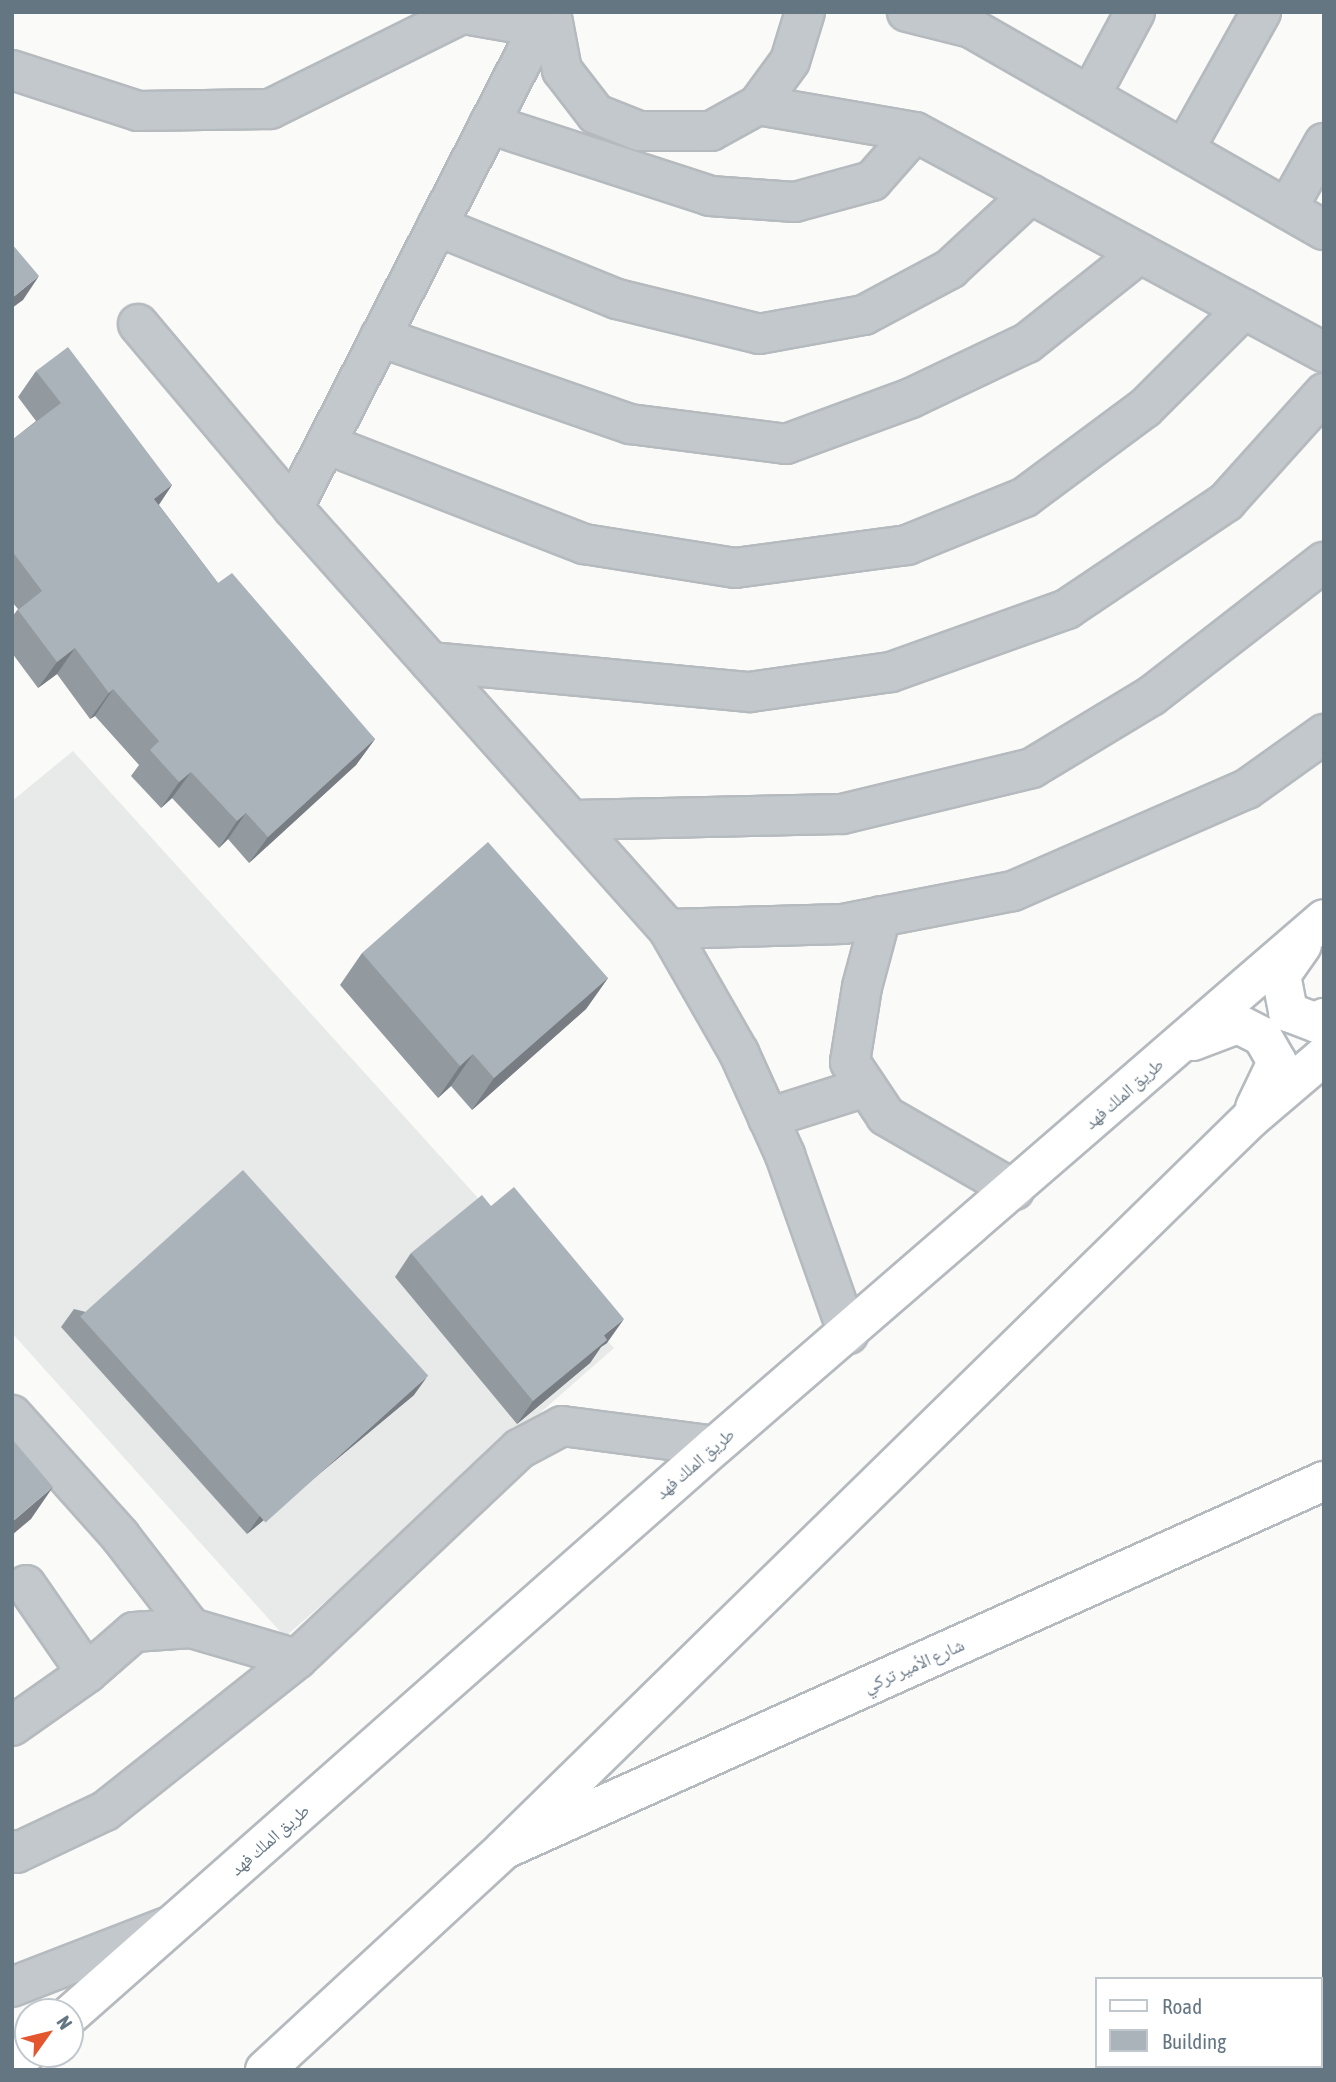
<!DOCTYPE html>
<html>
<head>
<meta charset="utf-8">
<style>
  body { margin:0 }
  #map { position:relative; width:1336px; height:2082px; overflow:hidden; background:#fafaf8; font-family:"Asap Condensed","Noto Naskh Arabic",sans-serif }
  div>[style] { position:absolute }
  .built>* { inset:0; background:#e8e9e9 }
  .roads { filter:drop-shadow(2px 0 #b5babe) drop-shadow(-2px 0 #b5babe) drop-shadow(0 2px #b5babe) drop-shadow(0 -2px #b5babe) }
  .minor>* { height:38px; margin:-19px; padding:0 19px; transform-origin:19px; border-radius:19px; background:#c3c8cc }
  .major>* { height:38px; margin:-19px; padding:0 19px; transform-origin:19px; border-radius:19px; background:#fff }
  .highway>* { height:38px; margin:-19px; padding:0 19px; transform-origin:19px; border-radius:19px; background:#fff }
  .wall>* { inset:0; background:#929a9f }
  .shaded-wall>* { inset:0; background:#777d82 }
  .building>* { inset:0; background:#aab3b9; transform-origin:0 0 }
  span { translate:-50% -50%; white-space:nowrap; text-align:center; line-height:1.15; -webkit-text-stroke:7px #fff; paint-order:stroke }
  .street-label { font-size:18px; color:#657683 }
  .frame { position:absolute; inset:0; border:14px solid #657683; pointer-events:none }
  .legend { position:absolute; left:1095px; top:1977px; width:228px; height:91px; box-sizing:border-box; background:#fff; border:2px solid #c1c8cd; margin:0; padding:9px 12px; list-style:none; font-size:21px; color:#657683 }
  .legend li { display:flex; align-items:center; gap:14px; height:35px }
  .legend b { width:35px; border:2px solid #c1c8cd }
  .north { position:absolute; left:14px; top:1998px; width:70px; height:70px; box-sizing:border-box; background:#fff; border:2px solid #c1c8cd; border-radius:50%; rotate:56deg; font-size:19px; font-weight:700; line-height:28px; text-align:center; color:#657683 }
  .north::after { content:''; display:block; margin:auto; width:24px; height:32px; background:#e4572e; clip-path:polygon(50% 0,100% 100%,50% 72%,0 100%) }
</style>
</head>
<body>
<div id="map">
  <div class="built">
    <div style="clip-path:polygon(73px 751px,614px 1348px,285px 1637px,12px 1333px,12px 801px)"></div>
  </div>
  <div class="roads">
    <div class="minor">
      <div style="left:551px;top:12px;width:59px;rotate:79.3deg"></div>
      <div style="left:562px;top:70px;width:56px;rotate:52.3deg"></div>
      <div style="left:596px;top:114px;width:46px;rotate:21.6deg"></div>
      <div style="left:639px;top:131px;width:72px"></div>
      <div style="left:711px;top:131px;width:54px;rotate:-29deg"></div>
      <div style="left:758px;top:105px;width:54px;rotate:-54deg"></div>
      <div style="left:790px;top:61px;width:51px;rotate:-73deg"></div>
      <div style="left:907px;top:12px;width:66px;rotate:14deg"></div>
      <div style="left:971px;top:28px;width:407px;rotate:29.8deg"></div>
      <div style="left:464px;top:14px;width:76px;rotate:9.8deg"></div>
      <div style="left:539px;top:27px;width:23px;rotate:61deg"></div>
      <div style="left:12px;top:70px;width:133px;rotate:18deg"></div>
      <div style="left:138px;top:111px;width:132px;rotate:-0.9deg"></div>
      <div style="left:270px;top:109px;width:218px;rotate:-26.4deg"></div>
      <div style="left:1090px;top:96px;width:95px;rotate:-61.8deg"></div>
      <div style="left:758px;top:105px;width:159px;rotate:9.8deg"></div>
      <div style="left:915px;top:132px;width:464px;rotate:28.3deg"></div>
      <div style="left:489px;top:124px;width:232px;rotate:18deg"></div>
      <div style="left:710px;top:196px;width:85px;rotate:4deg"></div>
      <div style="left:795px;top:202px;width:80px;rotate:-15.3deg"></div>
      <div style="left:872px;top:181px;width:65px;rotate:-48.7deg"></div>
      <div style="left:1184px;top:150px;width:158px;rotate:-60.8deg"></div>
      <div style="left:1287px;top:209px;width:76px;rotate:-60.7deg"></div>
      <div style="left:437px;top:226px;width:194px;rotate:22.1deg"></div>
      <div style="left:617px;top:299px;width:146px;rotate:13.8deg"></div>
      <div style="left:759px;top:334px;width:107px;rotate:-10.3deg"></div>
      <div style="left:864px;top:315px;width:98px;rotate:-28.1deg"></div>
      <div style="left:950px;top:269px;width:110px;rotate:-42.8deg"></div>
      <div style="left:138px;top:324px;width:241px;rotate:49.9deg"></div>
      <div style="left:293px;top:508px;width:564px;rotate:48.31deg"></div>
      <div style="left:668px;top:929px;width:143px;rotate:60.2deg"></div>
      <div style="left:739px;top:1053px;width:112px;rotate:65.7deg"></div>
      <div style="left:785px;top:1155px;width:190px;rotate:70.6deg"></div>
      <div style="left:380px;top:337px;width:265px;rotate:19.2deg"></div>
      <div style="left:630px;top:424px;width:157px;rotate:7.3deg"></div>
      <div style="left:786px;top:444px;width:133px;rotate:-20.2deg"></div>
      <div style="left:911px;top:398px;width:128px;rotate:-25.4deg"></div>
      <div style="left:1027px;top:343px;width:144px;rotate:-38.5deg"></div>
      <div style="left:326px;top:444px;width:277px;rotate:21.2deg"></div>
      <div style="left:584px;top:544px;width:153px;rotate:9deg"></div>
      <div style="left:735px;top:568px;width:174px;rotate:-7.6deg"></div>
      <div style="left:907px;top:545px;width:127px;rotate:-22.1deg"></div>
      <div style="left:1025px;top:497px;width:149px;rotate:-36.6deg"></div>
      <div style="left:1145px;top:408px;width:140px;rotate:-45deg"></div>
      <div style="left:293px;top:508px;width:540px;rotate:-62.91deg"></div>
      <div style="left:430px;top:662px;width:321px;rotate:5.4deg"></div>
      <div style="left:750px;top:692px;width:142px;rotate:-8.1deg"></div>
      <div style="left:891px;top:672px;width:187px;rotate:-19.7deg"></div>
      <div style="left:1067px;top:609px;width:192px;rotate:-33.9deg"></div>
      <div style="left:1226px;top:502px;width:147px;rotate:-48deg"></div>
      <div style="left:571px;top:820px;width:271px;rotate:-1.3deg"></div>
      <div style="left:842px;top:814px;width:195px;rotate:-13.6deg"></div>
      <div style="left:1032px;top:768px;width:139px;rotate:-31.2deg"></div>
      <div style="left:1151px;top:696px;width:219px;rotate:-37.8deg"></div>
      <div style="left:881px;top:916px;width:73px;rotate:105deg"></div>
      <div style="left:862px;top:987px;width:76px;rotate:99.1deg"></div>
      <div style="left:850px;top:1062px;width:65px;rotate:56.3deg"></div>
      <div style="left:886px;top:1116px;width:148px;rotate:30deg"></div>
      <div style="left:668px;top:929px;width:175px;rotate:-1.6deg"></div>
      <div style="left:843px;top:924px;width:173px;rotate:-11deg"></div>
      <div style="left:1013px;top:891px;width:255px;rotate:-23.6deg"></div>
      <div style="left:1247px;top:789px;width:95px;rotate:-35.5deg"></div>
      <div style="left:768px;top:1118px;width:103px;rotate:-17.6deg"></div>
      <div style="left:12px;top:1415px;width:162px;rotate:48.2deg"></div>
      <div style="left:120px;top:1536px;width:116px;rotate:52.3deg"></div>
      <div style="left:191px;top:1628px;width:57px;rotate:176deg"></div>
      <div style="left:134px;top:1632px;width:62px;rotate:138.9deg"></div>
      <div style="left:87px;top:1673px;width:92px;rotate:144.8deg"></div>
      <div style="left:26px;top:1585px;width:107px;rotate:55.3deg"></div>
      <div style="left:191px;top:1628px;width:110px;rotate:16.3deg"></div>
      <div style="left:12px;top:1850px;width:5px;rotate:37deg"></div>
      <div style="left:16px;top:1853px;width:98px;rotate:-25.3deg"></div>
      <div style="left:105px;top:1811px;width:245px;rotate:-38.4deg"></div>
      <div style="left:297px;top:1659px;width:306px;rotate:-43.4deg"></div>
      <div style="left:519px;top:1449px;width:49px;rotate:-28.1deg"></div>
      <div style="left:562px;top:1426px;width:154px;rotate:7.4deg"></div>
      <div style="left:12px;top:1987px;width:168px;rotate:-21.2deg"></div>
    </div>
    <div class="major">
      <div style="left:505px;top:1849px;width:898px;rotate:-24.2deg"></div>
    </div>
    <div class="highway">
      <div style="left:1302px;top:945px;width:37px;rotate:125deg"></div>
      <div style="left:1281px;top:975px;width:38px;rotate:79deg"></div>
      <div style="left:1288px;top:1012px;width:31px;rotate:21deg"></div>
      <div style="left:1317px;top:1023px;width:9px;rotate:-36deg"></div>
      <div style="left:1193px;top:1041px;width:48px;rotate:-20.7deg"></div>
      <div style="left:1238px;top:1024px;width:27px;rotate:27deg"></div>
      <div style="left:1262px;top:1036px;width:30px;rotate:60deg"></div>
      <div style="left:1277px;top:1062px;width:51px;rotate:115.6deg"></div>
      <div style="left:70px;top:2015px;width:860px;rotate:-41.42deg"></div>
      <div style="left:715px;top:1446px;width:805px;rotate:-40.87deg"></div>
      <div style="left:12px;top:2065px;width:21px;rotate:-41deg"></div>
      <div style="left:265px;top:2070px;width:324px;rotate:-42.7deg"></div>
      <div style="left:503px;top:1850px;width:1045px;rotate:-44.38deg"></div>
      <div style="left:1250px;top:1119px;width:97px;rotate:-40.4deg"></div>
    </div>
  </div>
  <div class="wall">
    <div style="clip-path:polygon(36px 371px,172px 485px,159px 505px,218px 583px,375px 739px,356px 765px,249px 863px,228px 839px,219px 848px,172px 798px,161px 808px,131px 776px,139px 765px,95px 716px,90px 719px,57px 674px,38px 688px,12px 653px,12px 617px,18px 609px,12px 602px,12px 440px,36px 421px,18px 397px)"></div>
    <div style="clip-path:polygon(362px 953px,608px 978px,586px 1009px,472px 1110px,451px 1086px,438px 1098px,340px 985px)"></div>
    <div style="clip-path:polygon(411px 1253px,607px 1343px,601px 1347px,590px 1363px,517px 1424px,395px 1277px)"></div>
    <div style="clip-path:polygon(74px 1309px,414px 1395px,247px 1534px,61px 1327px)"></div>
  </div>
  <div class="shaded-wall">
    <div style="clip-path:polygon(39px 276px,23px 300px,12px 308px,12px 298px)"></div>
    <div style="clip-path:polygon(172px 485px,154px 511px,154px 499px)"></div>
    <div style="clip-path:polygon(75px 648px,57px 674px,38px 688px,57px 662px)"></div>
    <div style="clip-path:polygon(113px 689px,95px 716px,90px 719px,109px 693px)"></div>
    <div style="clip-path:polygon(375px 739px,356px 765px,249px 863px,268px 837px)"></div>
    <div style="clip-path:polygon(191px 772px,172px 798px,161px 808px,179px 782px)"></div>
    <div style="clip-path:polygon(246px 813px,228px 839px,219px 848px,237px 821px)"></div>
    <div style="clip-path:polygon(608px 978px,586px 1009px,472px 1110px,494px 1078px)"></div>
    <div style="clip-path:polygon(473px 1054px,451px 1086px,438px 1098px,460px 1066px)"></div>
    <div style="clip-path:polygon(624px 1319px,607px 1343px,601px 1347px,590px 1363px,517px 1424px,533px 1401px,604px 1335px)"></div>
    <div style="clip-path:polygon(427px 1377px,414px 1395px,247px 1534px,260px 1516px)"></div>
    <div style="clip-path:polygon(53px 1487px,31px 1519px,12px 1535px,12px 1522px)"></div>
  </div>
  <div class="building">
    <div style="clip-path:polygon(12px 244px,39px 276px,12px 298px)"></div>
    <div style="clip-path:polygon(68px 347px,172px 485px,154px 499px,218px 583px,232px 573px,375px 739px,268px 837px,246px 813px,237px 821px,191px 772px,179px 782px,150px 750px,159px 741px,113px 689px,109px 693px,75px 648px,57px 662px,18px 610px,42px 591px,12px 551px,12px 478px,13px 477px,12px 476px,12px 440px,61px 403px,36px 371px)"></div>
    <div style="clip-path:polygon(488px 842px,608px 978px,494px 1078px,473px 1054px,460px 1066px,362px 953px)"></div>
    <div style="left:243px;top:1170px;width:277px;height:219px;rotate:48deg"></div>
    <div style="clip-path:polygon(514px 1187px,624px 1319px,604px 1335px,607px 1340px,533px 1401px,411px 1253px,482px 1195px,491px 1206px)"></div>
    <div style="clip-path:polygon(12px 1439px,53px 1487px,12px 1522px)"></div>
  </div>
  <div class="street-label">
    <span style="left:1124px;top:1094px;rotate:-41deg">طريق الملك فهد</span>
    <span style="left:695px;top:1464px;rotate:-41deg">طريق الملك فهد</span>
    <span style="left:914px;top:1666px;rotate:-24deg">شارع الأمير تركي</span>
    <span style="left:270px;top:1840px;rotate:-41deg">طريق الملك فهد</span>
  </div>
  <div class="frame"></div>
  <ul class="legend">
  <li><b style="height:9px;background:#fff"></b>Road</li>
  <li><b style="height:19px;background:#aab3b9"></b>Building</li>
  </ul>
  <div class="north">N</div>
</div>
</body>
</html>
